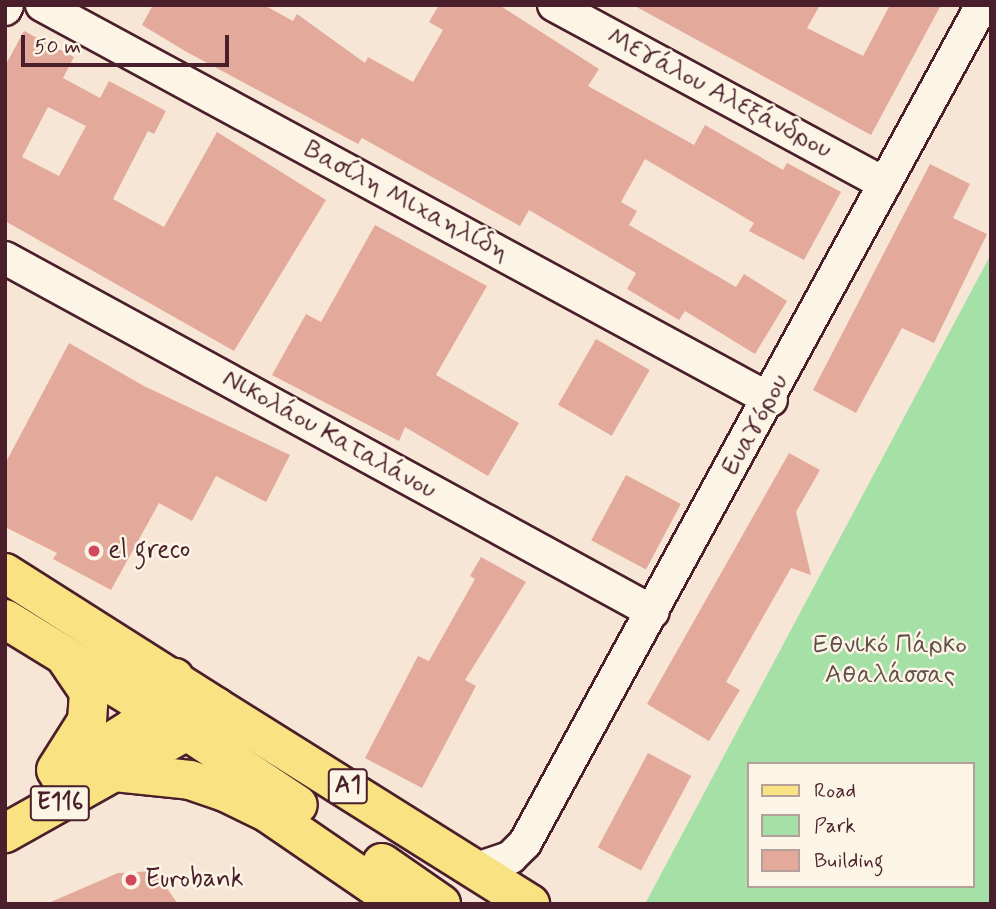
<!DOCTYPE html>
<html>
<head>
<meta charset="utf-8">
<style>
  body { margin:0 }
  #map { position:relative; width:996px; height:909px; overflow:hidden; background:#f7e6d6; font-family:Mynerve,sans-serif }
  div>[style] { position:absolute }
  .green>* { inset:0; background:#a5e1a7 }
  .building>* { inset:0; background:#e3aa9c; transform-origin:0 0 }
  .roads { filter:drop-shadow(2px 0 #4a1f2b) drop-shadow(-2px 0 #4a1f2b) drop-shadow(0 2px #4a1f2b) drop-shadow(0 -2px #4a1f2b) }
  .minor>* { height:32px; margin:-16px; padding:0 16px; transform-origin:16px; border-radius:16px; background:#fcf5e5 }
  .major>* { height:38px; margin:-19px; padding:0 19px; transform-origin:19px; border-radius:19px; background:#f8e281 }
  .highway>* { height:38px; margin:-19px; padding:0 19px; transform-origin:19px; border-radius:19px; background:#f8e281 }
  .dots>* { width:19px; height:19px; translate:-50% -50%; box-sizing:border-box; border:4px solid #fcf5e5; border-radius:50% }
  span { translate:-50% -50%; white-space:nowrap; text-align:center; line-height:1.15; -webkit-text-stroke:5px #fcf5e5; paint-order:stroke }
  .shield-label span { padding:2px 5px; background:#fcf5e5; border:2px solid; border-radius:5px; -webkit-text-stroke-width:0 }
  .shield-label { font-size:24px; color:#4a1f2b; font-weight:700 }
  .street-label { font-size:26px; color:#4a1f2b }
  .poi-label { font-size:26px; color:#4a1f2b }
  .left { translate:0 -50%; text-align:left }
  .park-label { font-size:26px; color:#61504a }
  .frame { position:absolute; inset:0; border:7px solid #4a1f2b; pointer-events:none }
  .legend { position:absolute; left:747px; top:762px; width:228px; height:126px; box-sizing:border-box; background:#fcf5e5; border:2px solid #b59f9b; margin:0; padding:9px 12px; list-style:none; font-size:21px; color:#4a1f2b }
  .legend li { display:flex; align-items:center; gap:14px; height:35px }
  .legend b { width:35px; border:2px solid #b59f9b }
  .scale { position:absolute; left:21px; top:35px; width:208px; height:32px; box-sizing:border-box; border:4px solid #4a1f2b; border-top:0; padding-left:9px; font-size:21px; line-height:24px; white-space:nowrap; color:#4a1f2b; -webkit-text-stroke:5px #fcf5e5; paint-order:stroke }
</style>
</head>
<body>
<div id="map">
  <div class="green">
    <div style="clip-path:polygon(evenodd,991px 254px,991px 904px,645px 904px,991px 254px,749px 764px,973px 764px,973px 886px,749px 886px,749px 764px)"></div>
  </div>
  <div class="building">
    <div style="clip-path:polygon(153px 5px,264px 5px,293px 21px,297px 14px,365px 63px,368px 57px,413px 82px,443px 30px,429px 22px,439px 5px,499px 5px,599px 69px,588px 86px,694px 145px,705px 125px,783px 170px,787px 163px,841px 192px,804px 260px,749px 231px,754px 223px,645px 159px,621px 202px,637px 211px,629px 225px,736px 287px,744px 274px,787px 301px,755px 354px,685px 311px,679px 320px,627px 289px,636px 273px,529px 210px,520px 226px,362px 138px,358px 144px,185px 51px,142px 25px)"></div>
    <div style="clip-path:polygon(633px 5px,820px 5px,807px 28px,863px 56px,890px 5px,941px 5px,871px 135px)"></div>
    <div style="clip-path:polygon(evenodd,24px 31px,74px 57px,63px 78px,100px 98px,109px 81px,166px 111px,154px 134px,148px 131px,113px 199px,164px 227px,217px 132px,326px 200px,234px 351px,5px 221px,5px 66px,24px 31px,48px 107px,86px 126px,59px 176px,22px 157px,48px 107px)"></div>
    <div style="clip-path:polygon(930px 164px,970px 184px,953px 218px,987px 234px,934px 343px,902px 328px,856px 413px,813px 390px)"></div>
    <div style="clip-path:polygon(375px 225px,487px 286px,436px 375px,519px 423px,488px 476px,405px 427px,399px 441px,272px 375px,306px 314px,321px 322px)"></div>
    <div style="left:596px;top:339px;width:62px;height:76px;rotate:30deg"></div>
    <div style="clip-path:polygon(69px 343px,144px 386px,290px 455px,266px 502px,216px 476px,192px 521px,159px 503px,111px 590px,53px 559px,57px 553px,5px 527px,5px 464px)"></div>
    <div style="clip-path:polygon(789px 453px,820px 470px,796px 512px,811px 575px,791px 568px,726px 682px,740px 690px,709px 741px,647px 704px)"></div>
    <div style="left:626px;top:475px;width:62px;height:74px;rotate:28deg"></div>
    <div style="clip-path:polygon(481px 557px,526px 582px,465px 680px,476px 686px,422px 788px,365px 758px,418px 656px,429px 661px,475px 579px,470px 576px)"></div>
    <div style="left:648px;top:753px;width:49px;height:107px;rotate:28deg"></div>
    <div style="clip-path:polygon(155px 871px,178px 904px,46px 904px,118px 873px)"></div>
  </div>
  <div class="roads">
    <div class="minor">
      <div style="left:42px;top:5px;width:829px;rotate:28.45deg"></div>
      <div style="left:554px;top:5px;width:376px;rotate:28.4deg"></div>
      <div style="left:5px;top:9px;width:4px;rotate:-63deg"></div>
      <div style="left:5px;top:258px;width:738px;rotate:28.65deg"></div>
      <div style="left:477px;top:869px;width:36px;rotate:-19deg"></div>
      <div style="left:511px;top:857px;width:20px;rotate:-45deg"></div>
      <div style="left:525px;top:843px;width:955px;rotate:-61.39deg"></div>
    </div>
    <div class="major">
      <div style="left:5px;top:573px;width:250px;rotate:32.4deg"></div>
      <div style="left:216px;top:707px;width:38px;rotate:140deg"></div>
      <div style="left:187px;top:731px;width:209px;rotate:150.7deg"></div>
      <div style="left:5px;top:619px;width:197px;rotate:31.5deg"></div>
      <div style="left:56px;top:770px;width:58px;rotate:-57.7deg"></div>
      <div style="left:87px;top:721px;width:29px;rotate:-86deg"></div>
      <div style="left:89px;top:692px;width:41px;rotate:-124.1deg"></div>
      <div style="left:59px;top:775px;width:88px;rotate:-32.4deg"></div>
      <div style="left:133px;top:728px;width:65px;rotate:-50.6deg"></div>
    </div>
    <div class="highway">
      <div style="left:216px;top:707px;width:371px;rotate:32.1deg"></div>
      <div style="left:187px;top:731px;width:133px;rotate:33.7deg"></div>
      <div style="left:115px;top:772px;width:75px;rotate:6.1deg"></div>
      <div style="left:190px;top:780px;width:37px;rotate:19deg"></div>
      <div style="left:225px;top:792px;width:48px;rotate:26deg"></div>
      <div style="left:268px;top:813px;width:161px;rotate:34.4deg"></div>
      <div style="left:382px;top:863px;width:72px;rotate:34.8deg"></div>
    </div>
  </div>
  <div class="dots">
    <div style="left:94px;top:551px;background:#d1495b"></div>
    <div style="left:131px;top:880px;background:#d1495b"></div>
  </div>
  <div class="shield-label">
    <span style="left:348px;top:786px">A1</span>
    <span style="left:60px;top:803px">E116</span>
  </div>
  <div class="street-label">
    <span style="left:719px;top:94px;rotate:28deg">Μεγάλου Αλεξάνδρου</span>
    <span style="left:406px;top:202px;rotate:28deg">Βασίλη Μιχαηλίδη</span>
    <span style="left:756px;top:425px;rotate:-61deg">Ευαγόρου</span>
    <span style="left:329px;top:435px;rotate:29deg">Νικολάου Καταλάνου</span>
  </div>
  <div class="poi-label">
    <span class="left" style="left:108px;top:551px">el greco</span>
    <span class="left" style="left:145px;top:880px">Eurobank</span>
  </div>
  <div class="park-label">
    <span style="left:890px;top:661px">Εθνικό Πάρκο<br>Αθαλάσσας</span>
  </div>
  <div class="frame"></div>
  <ul class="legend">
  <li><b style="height:9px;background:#f8e281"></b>Road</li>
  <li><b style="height:19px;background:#a5e1a7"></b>Park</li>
  <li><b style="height:19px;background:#e3aa9c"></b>Building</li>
  </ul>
  <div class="scale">50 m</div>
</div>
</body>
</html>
